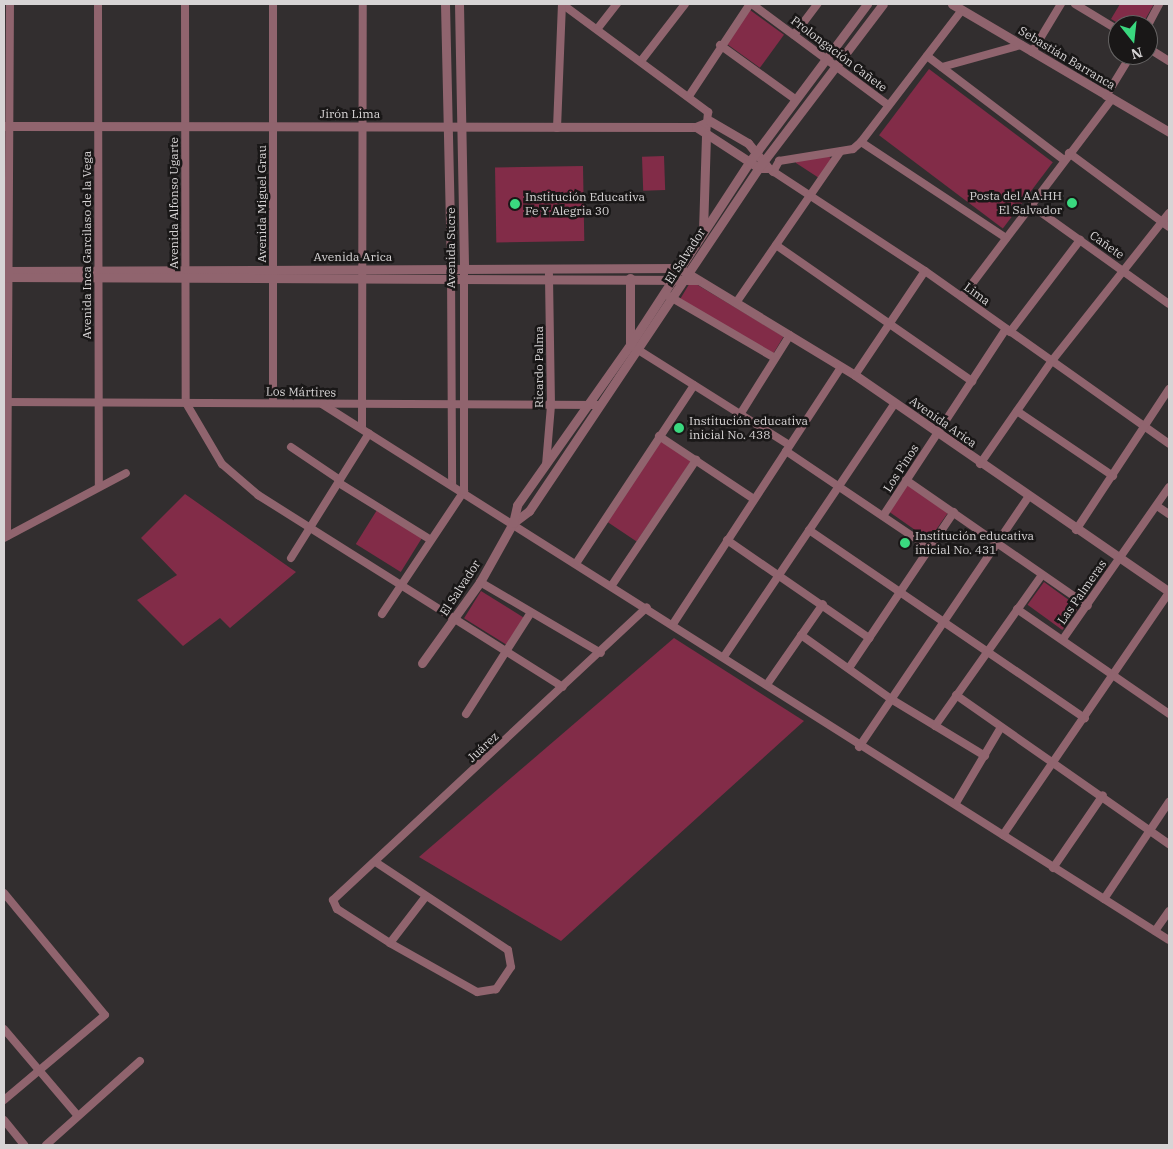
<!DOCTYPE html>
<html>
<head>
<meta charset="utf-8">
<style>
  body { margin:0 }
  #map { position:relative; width:1173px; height:1149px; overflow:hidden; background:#322e2f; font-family:"IBM Plex Serif",serif }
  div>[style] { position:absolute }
  .green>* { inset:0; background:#822c48; transform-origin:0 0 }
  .minor>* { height:8px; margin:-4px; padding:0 4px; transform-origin:4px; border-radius:4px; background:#90646e }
  .tertiary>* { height:9px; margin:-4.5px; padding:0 4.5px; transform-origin:4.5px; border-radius:4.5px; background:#90646e }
  .dots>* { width:14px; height:14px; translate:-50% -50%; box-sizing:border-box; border:2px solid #191717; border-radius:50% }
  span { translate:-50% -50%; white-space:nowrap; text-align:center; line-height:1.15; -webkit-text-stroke:5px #191717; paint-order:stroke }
  .street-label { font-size:12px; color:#d7d4d5 }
  .poi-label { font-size:12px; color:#d7d4d5 }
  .right { translate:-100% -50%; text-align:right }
  .left { translate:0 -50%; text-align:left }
  .frame { position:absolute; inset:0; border:5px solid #d7d4d5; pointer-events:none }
  .north { position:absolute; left:1108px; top:15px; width:50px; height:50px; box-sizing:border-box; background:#191717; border:1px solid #656363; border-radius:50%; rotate:164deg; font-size:14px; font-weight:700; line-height:20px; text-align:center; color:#d7d4d5 }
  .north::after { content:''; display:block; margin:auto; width:18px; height:22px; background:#3ad87f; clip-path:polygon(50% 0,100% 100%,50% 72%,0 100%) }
</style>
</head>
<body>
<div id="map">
  <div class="green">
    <div style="clip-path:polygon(1120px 4px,1154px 4px,1142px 25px,1121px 25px,1111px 19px)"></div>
    <div style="left:750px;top:10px;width:42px;height:41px;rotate:36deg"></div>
    <div style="left:929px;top:69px;width:155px;height:83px;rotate:37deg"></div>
    <div style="clip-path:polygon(828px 155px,832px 160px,819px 178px,796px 163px,795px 159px)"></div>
    <div style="left:664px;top:156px;width:34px;height:22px;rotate:88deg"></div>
    <div style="left:583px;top:166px;width:75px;height:88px;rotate:89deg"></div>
    <div style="left:691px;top:281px;width:108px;height:21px;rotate:31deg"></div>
    <div style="left:661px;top:441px;width:36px;height:97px;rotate:34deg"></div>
    <div style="left:907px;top:484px;width:50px;height:33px;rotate:35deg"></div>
    <div style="clip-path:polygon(185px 494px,296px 572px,230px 628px,220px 618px,183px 646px,137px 600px,177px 575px,141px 538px)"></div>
    <div style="left:377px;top:510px;width:53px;height:40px;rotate:32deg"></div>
    <div style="left:1044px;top:582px;width:43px;height:28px;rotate:36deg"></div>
    <div style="left:481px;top:591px;width:52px;height:32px;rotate:32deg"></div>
    <div style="clip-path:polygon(674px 638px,804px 721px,561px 941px,419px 857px)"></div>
  </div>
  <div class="minor">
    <div style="left:98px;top:4px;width:482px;rotate:89.9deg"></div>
    <div style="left:185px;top:4px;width:399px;rotate:89.9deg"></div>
    <div style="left:186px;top:403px;width:71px;rotate:59.5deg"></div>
    <div style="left:222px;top:464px;width:48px;rotate:40.7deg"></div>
    <div style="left:258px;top:495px;width:360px;rotate:32.2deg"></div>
    <div style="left:273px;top:4px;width:399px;rotate:90deg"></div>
    <div style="left:562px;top:4px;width:182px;rotate:36.5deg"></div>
    <div style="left:708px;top:112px;width:23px;rotate:95deg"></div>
    <div style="left:752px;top:4px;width:169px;rotate:36.6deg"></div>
    <div style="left:1075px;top:4px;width:50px;rotate:31.2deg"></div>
    <div style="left:1148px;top:25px;width:24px;rotate:-62deg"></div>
    <div style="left:598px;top:28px;width:31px;rotate:-52deg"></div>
    <div style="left:794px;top:35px;width:39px;rotate:-53deg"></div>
    <div style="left:720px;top:45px;width:92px;rotate:35.8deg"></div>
    <div style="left:1148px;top:48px;width:25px;rotate:32deg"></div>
    <div style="left:1032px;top:52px;width:56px;rotate:-58.9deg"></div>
    <div style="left:927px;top:56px;width:172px;rotate:37.2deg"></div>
    <div style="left:641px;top:61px;width:72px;rotate:-52.3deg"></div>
    <div style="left:942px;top:67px;width:82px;rotate:-15.6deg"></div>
    <div style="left:689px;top:96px;width:110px;rotate:-56.5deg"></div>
    <div style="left:1106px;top:96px;width:48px;rotate:-58.6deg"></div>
    <div style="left:557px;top:128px;width:124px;rotate:-87.7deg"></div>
    <div style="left:861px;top:142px;width:174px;rotate:33.5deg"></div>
    <div style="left:1069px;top:153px;width:124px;rotate:36.5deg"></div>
    <div style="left:768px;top:168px;width:188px;rotate:33.3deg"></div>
    <div style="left:925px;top:271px;width:299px;rotate:35.3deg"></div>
    <div style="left:773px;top:172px;width:13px;rotate:-61deg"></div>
    <div style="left:779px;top:161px;width:75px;rotate:-9.2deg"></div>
    <div style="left:853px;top:149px;width:11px;rotate:-41deg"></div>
    <div style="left:861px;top:142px;width:166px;rotate:-52.6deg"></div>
    <div style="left:1032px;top:206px;width:168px;rotate:35.6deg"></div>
    <div style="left:776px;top:245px;width:239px;rotate:34.8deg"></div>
    <div style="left:451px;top:269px;width:215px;rotate:89.7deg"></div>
    <div style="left:667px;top:295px;width:125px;rotate:30.3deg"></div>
    <div style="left:962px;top:297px;width:247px;rotate:-52.9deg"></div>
    <div style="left:738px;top:300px;width:180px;rotate:-55.4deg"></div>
    <div style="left:1010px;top:332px;width:116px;rotate:-52.7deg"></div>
    <div style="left:632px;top:346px;width:186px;rotate:32.2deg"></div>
    <div style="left:855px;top:375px;width:125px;rotate:-56.1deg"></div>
    <div style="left:4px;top:402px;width:594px;rotate:0.29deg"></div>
    <div style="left:322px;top:404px;width:1002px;rotate:32.33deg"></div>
    <div style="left:1017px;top:411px;width:116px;rotate:34.1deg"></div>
    <div style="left:741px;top:413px;width:92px;rotate:-57.9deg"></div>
    <div style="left:362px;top:428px;width:424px;rotate:-89.9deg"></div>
    <div style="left:659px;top:436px;width:114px;rotate:33.6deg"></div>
    <div style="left:291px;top:447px;width:59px;rotate:34deg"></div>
    <div style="left:786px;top:451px;width:174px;rotate:34deg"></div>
    <div style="left:980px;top:464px;width:124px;rotate:-55.2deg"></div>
    <div style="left:1051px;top:362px;width:190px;rotate:-51.6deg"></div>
    <div style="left:546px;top:465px;width:60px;rotate:-85.2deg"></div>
    <div style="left:551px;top:405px;width:131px;rotate:-90.9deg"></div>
    <div style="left:906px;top:480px;width:221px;rotate:34.7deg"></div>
    <div style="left:339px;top:483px;width:108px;rotate:31.8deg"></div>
    <div style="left:1157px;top:506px;width:14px;rotate:34deg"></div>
    <div style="left:883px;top:516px;width:224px;rotate:-56.7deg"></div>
    <div style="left:809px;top:530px;width:334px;rotate:34.3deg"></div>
    <div style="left:1076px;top:530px;width:169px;rotate:-56.6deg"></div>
    <div style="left:7px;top:536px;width:532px;rotate:-89.68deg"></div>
    <div style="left:4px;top:538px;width:138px;rotate:-28deg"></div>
    <div style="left:727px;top:540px;width:173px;rotate:34.6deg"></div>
    <div style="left:291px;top:558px;width:147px;rotate:-58deg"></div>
    <div style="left:577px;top:562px;width:212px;rotate:-56.5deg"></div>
    <div style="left:480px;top:582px;width:140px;rotate:30.4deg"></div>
    <div style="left:612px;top:585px;width:151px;rotate:-56.1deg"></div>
    <div style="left:1017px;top:609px;width:185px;rotate:34.6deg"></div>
    <div style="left:382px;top:614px;width:148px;rotate:-56.3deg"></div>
    <div style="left:464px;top:491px;width:222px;rotate:-90deg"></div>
    <div style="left:673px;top:624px;width:307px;rotate:-56.8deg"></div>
    <div style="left:801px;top:635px;width:110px;rotate:35.4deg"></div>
    <div style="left:891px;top:699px;width:110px;rotate:31.2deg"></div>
    <div style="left:1063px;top:639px;width:185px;rotate:-55.1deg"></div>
    <div style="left:725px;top:655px;width:303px;rotate:-56deg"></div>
    <div style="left:849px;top:668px;width:188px;rotate:-56.1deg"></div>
    <div style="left:768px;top:683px;width:96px;rotate:-55.2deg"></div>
    <div style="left:956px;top:695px;width:260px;rotate:35deg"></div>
    <div style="left:466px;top:714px;width:119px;rotate:-57.4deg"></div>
    <div style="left:935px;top:726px;width:185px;rotate:-54.7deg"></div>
    <div style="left:859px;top:747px;width:302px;rotate:-55.9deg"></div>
    <div style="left:956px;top:803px;width:86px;rotate:-59.3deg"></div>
    <div style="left:1003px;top:835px;width:293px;rotate:-55.6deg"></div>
    <div style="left:377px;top:863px;width:157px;rotate:33.6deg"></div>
    <div style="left:508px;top:950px;width:17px;rotate:80deg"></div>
    <div style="left:511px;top:967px;width:27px;rotate:124deg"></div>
    <div style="left:496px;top:989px;width:19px;rotate:171deg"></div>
    <div style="left:477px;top:992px;width:100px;rotate:-150.6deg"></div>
    <div style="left:390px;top:943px;width:63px;rotate:-147.3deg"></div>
    <div style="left:337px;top:909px;width:10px;rotate:-114deg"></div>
    <div style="left:333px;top:900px;width:429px;rotate:-43deg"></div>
    <div style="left:1053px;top:868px;width:88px;rotate:-55.6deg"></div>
    <div style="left:4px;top:893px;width:158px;rotate:50.4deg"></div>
    <div style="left:105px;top:1015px;width:132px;rotate:139.9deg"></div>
    <div style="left:1104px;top:899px;width:117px;rotate:-56.2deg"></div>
    <div style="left:1155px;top:931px;width:24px;rotate:-55deg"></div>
    <div style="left:390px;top:943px;width:59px;rotate:-52.5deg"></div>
    <div style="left:4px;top:1029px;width:114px;rotate:49.6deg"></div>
    <div style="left:4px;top:1120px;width:32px;rotate:51deg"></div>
    <div style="left:46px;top:1145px;width:126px;rotate:-41.8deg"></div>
  </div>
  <div class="tertiary">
    <div style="left:445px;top:4px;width:265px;rotate:88.7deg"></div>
    <div style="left:459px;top:4px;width:265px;rotate:88.9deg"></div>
    <div style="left:952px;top:4px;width:252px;rotate:30.5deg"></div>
    <div style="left:4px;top:126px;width:692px;rotate:0.08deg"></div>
    <div style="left:696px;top:127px;width:15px;rotate:-23deg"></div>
    <div style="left:710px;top:121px;width:44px;rotate:30.1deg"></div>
    <div style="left:748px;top:143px;width:32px;rotate:51deg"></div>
    <div style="left:768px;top:168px;width:9px;rotate:180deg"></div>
    <div style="left:759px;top:168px;width:75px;rotate:-146.9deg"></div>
    <div style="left:703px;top:231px;width:96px;rotate:-88.2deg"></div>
    <div style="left:4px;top:271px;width:675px;rotate:-0.25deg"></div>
    <div style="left:679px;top:268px;width:206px;rotate:31.3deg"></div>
    <div style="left:855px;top:375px;width:382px;rotate:34.6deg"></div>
    <div style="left:4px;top:277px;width:693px;rotate:0.25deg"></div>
    <div style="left:630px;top:343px;width:65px;rotate:-90deg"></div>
    <div style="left:513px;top:523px;width:20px;rotate:-37deg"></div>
    <div style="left:529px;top:511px;width:410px;rotate:-56.2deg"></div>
    <div style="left:757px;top:170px;width:208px;rotate:-52.8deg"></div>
    <div style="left:422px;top:663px;width:100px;rotate:-54.4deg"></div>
    <div style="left:480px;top:582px;width:68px;rotate:-60.8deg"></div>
    <div style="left:513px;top:523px;width:18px;rotate:-77deg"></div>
    <div style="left:517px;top:505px;width:196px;rotate:-54.8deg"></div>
    <div style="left:630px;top:345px;width:220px;rotate:-56.9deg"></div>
    <div style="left:750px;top:161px;width:196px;rotate:-53.3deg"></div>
  </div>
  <div class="dots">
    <div style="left:1072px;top:203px;background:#3ad87f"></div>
    <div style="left:515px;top:204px;background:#3ad87f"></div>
    <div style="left:679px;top:428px;background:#3ad87f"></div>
    <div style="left:905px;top:543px;background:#3ad87f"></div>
  </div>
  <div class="street-label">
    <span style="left:839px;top:54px;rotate:37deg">Prolongación Cañete</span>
    <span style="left:1067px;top:58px;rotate:31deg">Sebastián Barranca</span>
    <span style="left:350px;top:114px">Jirón Lima</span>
    <span style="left:174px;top:203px;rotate:-90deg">Avenida Alfonso Ugarte</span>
    <span style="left:262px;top:204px;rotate:-90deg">Avenida Miguel Grau</span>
    <span style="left:87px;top:245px;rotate:-90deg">Avenida Inca Garcilaso de la Vega</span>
    <span style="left:1107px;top:245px;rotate:35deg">Cañete</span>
    <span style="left:451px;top:248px;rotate:-90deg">Avenida Sucre</span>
    <span style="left:685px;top:256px;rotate:-57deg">El Salvador</span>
    <span style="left:353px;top:257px">Avenida Arica</span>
    <span style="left:977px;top:294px;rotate:36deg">Lima</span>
    <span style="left:539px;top:367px;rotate:-90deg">Ricardo Palma</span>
    <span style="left:301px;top:392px;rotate:1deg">Los Mártires</span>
    <span style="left:943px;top:422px;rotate:35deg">Avenida Arica</span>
    <span style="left:901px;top:468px;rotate:-57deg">Los Pinos</span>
    <span style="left:460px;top:588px;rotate:-57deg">El Salvador</span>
    <span style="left:1082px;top:592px;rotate:-55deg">Las Palmeras</span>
    <span style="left:483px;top:747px;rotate:-43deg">Juárez</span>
  </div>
  <div class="poi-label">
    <span class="right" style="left:1062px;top:203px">Posta del AA.HH<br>El Salvador</span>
    <span class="left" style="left:525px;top:204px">Institución Educativa<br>Fe Y Alegria 30</span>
    <span class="left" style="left:689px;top:428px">Institución educativa<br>inicial No. 438</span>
    <span class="left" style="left:915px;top:543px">Institución educativa<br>inicial No. 431</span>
  </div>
  <div class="frame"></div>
  <div class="north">N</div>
</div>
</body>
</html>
